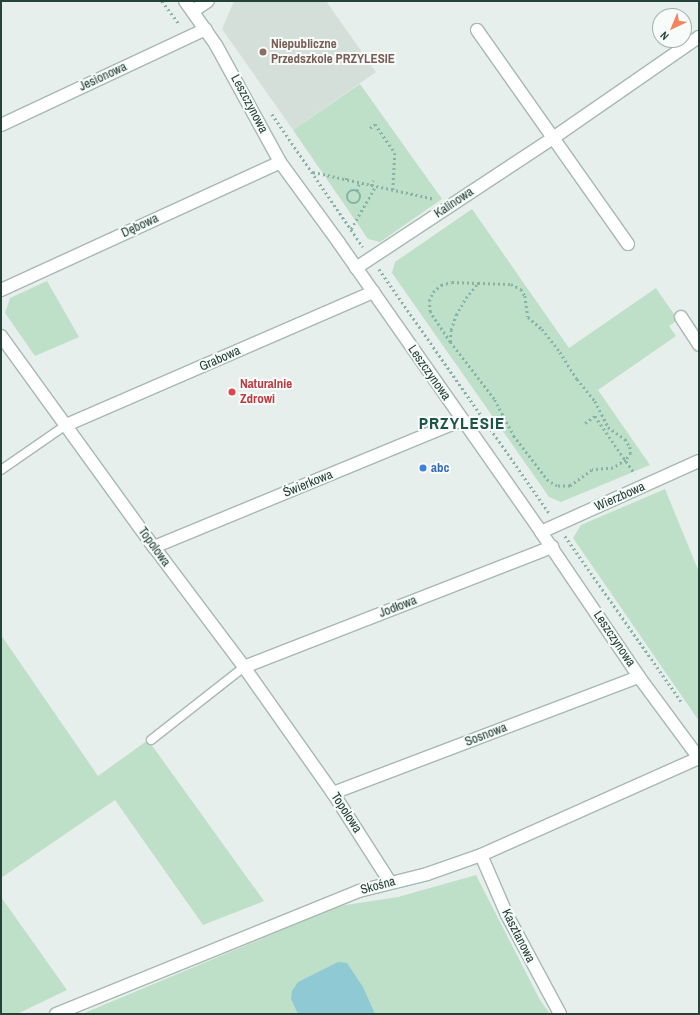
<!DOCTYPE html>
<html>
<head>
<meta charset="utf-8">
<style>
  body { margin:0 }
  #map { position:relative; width:700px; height:1015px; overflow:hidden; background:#e6efeb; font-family:"Archivo Narrow",sans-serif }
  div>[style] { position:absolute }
  .built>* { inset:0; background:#d4dfda }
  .green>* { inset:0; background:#bfe0c8 }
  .water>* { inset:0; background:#8ec9d4 }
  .path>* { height:2.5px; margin-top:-1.25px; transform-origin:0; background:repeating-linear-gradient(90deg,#86b3a5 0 2px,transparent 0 5px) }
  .path>.ring { margin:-1.25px; padding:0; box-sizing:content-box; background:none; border:2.5px solid #86b3a5; border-radius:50% }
  .roads { filter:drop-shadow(1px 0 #a8b8b2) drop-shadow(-1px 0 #a8b8b2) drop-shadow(0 1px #a8b8b2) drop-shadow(0 -1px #a8b8b2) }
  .service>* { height:8px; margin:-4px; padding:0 4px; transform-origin:4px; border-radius:4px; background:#fff }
  .minor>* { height:12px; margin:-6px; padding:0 6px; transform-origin:6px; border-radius:6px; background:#fff }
  .dots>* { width:11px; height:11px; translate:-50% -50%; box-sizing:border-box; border:2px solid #f7fbf9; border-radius:50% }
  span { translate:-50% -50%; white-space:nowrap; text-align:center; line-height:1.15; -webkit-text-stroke:4px #f7fbf9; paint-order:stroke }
  .education-label { font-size:13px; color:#785e54; font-weight:700 }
  .left { translate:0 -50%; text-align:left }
  .street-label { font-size:13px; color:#24423a }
  .health-label { font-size:13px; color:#be3a42; font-weight:700 }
  .shop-label { font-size:13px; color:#366cbe; font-weight:700 }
  .district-label { font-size:17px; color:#1f5548; font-weight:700; letter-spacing:1px }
  .frame { position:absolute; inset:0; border:2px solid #24423a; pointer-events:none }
  .north { position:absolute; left:652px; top:8px; width:40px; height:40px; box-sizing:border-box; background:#f7fbf9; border:1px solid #a3b1ad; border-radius:50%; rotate:224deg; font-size:11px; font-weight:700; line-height:16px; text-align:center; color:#24423a }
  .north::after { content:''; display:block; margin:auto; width:14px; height:18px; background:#f4845f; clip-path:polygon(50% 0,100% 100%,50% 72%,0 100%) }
</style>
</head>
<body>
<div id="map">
  <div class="built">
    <div style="clip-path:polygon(234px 1px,326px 1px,376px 72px,293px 130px,222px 29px)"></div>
  </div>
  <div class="green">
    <div style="clip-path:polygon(360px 84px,442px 199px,380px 242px,368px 239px,293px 130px)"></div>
    <div style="clip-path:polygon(472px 209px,569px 348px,656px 288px,678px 320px,669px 326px,676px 336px,598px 390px,650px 465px,561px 502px,549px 497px,392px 273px,395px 262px)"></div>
    <div style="clip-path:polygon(47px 281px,79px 337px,35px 356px,5px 313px,10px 298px)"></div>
    <div style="clip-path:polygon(665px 489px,699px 572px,699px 721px,573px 538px,581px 525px)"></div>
    <div style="clip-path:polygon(1px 635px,98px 776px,148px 740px,264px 901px,203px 925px,115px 800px,1px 878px)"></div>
    <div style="clip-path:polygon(476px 875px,540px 1000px,550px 1014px,82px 1014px,339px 906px,398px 897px)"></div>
    <div style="clip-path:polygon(1px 897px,67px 990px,17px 1014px,1px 1014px)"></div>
  </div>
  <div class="water">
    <div style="clip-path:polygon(338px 962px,347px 963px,363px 987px,375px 1014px,298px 1014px,291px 999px,292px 991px,298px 982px)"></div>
  </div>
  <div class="path">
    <div style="left:162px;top:1px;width:30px;rotate:53deg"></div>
    <div style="left:272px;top:114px;width:161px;rotate:55.6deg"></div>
    <div style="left:370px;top:128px;width:6px;rotate:-39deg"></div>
    <div style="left:375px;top:124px;width:35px;rotate:55deg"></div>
    <div style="left:395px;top:153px;width:37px;rotate:93deg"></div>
    <div style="left:313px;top:172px;width:125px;rotate:12.5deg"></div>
    <div style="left:346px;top:180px;width:5px;rotate:-79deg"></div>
    <div style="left:371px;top:186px;width:6px;rotate:-72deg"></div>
    <div class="ring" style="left:347px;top:190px;width:11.5px;height:11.5px"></div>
    <div style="left:357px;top:191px;width:8px;rotate:-76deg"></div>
    <div style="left:351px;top:229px;width:48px;rotate:-60.3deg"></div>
    <div style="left:379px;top:269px;width:299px;rotate:55.1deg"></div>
    <div style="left:478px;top:283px;width:33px;rotate:2deg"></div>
    <div style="left:511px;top:284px;width:11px;rotate:27deg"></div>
    <div style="left:521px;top:289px;width:8px;rotate:60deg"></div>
    <div style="left:525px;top:296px;width:21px;rotate:82deg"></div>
    <div style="left:528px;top:317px;width:18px;rotate:41deg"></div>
    <div style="left:542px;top:329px;width:29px;rotate:52deg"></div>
    <div style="left:560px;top:352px;width:32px;rotate:58deg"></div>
    <div style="left:577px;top:379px;width:28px;rotate:51deg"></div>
    <div style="left:595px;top:401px;width:29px;rotate:63deg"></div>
    <div style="left:608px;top:427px;width:21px;rotate:35deg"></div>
    <div style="left:625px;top:439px;width:9px;rotate:58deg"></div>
    <div style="left:630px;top:447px;width:6px;rotate:81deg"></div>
    <div style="left:631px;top:453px;width:9px;rotate:126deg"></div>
    <div style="left:626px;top:460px;width:15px;rotate:148deg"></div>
    <div style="left:613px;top:468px;width:21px;rotate:175deg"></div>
    <div style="left:592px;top:470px;width:27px;rotate:144deg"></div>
    <div style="left:570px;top:486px;width:13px;rotate:180deg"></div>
    <div style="left:557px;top:486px;width:10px;rotate:-151deg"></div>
    <div style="left:548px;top:481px;width:56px;rotate:-127.7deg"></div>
    <div style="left:514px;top:437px;width:43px;rotate:-117.8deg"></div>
    <div style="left:494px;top:399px;width:72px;rotate:-127.7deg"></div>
    <div style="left:450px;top:342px;width:12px;rotate:-85deg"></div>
    <div style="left:451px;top:330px;width:16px;rotate:-72deg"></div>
    <div style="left:456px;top:315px;width:20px;rotate:-60deg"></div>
    <div style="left:466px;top:298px;width:19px;rotate:-51deg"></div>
    <div style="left:450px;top:342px;width:36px;rotate:-124deg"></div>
    <div style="left:430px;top:312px;width:11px;rotate:-95deg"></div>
    <div style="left:429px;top:301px;width:10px;rotate:-66deg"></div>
    <div style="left:433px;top:292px;width:11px;rotate:-41deg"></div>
    <div style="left:441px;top:285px;width:11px;rotate:-15deg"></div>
    <div style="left:452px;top:282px;width:26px;rotate:2deg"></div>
    <div style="left:585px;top:423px;width:12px;rotate:-35deg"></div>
    <div style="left:595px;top:416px;width:70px;rotate:55.4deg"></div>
    <div style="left:565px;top:536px;width:202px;rotate:54.9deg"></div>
  </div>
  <div class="roads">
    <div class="service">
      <div style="left:1px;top:470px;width:79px;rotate:-34.7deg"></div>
      <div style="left:151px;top:740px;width:118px;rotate:-38.1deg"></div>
    </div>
    <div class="minor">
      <div style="left:185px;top:1px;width:54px;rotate:54.8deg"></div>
      <div style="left:216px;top:45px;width:133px;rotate:61.3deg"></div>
      <div style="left:280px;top:162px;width:100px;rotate:53.9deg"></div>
      <div style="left:339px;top:243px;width:353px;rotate:55deg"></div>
      <div style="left:541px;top:532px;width:175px;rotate:55.9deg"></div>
      <div style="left:639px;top:677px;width:101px;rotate:53.5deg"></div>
      <div style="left:193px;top:11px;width:18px;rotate:-34deg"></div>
      <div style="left:477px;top:30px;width:262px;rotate:54.8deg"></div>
      <div style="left:1px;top:125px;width:226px;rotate:-25.1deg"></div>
      <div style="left:356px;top:268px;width:236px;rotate:-33.4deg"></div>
      <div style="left:553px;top:138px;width:178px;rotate:-34.7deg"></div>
      <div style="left:1px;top:290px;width:307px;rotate:-24.6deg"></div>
      <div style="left:681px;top:317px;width:33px;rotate:57deg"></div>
      <div style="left:1px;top:336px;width:261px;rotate:54.1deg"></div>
      <div style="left:154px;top:547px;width:150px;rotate:53.1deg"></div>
      <div style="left:244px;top:667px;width:154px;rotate:54.8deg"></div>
      <div style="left:333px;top:793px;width:106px;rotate:57.4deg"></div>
      <div style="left:66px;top:425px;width:335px;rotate:-23.4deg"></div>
      <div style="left:541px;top:532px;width:173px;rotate:-24.2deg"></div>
      <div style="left:154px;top:547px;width:333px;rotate:-22.4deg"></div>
      <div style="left:244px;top:667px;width:331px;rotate:-21.3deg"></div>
      <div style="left:333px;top:793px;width:327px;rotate:-20.8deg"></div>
      <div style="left:481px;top:855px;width:65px;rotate:66.6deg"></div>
      <div style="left:507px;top:915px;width:112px;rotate:61.8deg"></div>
      <div style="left:56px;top:1014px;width:327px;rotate:-22.1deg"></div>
      <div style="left:359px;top:891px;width:70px;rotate:-14deg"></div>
      <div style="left:427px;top:874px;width:57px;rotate:-19.4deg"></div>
      <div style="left:481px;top:855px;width:239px;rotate:-24deg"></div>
    </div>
  </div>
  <div class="dots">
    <div style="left:263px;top:52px;background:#8d6e63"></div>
    <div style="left:232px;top:392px;background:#e0444e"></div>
    <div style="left:423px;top:468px;background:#3f7fe0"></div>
  </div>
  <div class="education-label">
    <span class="left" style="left:271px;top:52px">Niepubliczne<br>Przedszkole PRZYLESIE</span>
  </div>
  <div class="street-label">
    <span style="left:103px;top:77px;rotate:-25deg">Jesionowa</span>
    <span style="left:249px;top:104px;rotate:62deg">Leszczynowa</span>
    <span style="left:454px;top:203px;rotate:-34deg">Kalinowa</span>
    <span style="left:140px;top:226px;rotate:-25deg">Dębowa</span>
    <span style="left:220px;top:359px;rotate:-24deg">Grabowa</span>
    <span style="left:429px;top:373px;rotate:55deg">Leszczynowa</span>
    <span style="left:308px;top:484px;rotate:-22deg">Świerkowa</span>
    <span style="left:620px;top:497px;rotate:-24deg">Wierzbowa</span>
    <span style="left:154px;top:547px;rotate:54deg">Topolowa</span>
    <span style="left:398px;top:607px;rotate:-21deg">Jodłowa</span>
    <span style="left:614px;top:639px;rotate:56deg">Leszczynowa</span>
    <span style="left:486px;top:735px;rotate:-21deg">Sosnowa</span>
    <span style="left:346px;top:813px;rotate:57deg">Topolowa</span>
    <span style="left:378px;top:886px;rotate:-15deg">Skośna</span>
    <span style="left:518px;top:936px;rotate:63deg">Kasztanowa</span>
  </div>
  <div class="health-label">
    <span class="left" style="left:240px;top:392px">Naturalnie<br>Zdrowi</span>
  </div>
  <div class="shop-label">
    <span class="left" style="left:431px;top:468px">abc</span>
  </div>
  <div class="district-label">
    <span style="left:462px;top:423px">PRZYLESIE</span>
  </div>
  <div class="frame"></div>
  <div class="north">N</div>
</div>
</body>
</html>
